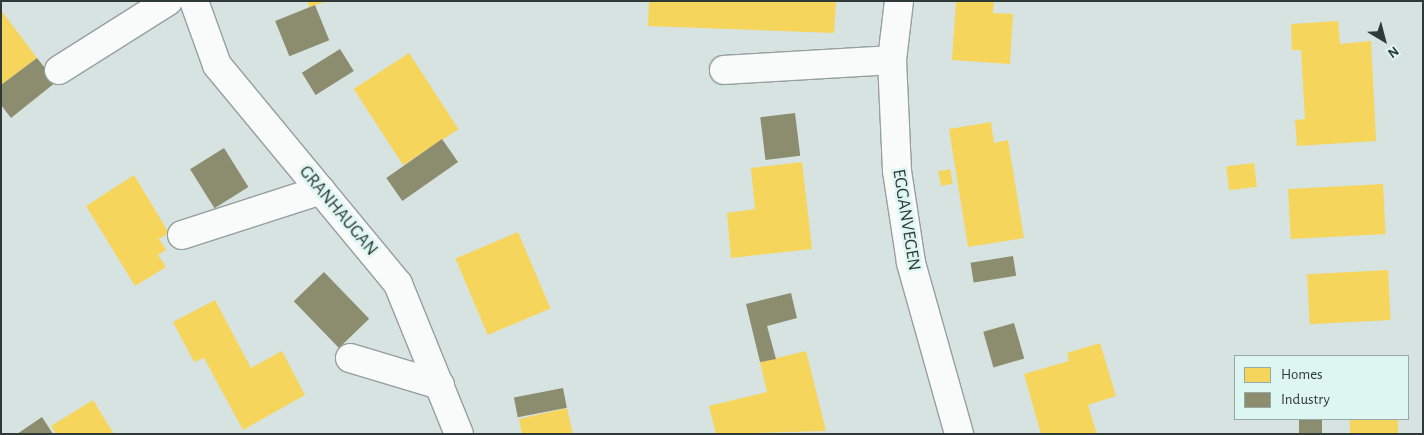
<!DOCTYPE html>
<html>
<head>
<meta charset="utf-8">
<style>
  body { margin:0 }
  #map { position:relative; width:1424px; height:435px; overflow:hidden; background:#d6e3e1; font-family:"Alegreya Sans",sans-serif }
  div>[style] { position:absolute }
  .homes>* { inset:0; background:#f6d55c; transform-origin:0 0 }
  .industry>* { inset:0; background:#8c8c6e; transform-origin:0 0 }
  .roads { filter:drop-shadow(1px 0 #959f9d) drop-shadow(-1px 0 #959f9d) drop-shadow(0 1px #959f9d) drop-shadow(0 -1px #959f9d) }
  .minor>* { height:28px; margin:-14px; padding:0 14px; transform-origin:14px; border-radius:14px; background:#f9fbfa }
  span { translate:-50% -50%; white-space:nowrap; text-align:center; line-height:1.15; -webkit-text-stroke:5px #def6f2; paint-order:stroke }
  .street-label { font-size:18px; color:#2f3937 }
  .frame { position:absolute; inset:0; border:2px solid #2f3937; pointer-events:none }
  .legend { position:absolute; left:1234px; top:355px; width:175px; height:65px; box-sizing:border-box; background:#def6f2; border:1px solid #98aaa7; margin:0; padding:6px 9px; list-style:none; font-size:15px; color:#2f3937 }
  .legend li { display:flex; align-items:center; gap:10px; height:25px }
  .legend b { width:25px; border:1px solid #98aaa7 }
  .north { position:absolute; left:1359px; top:15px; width:50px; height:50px; -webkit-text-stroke:4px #def6f2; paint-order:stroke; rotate:143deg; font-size:14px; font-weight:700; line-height:20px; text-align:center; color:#2f3937 }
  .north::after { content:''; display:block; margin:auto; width:18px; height:22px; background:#2f3937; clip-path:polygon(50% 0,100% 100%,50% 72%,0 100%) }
</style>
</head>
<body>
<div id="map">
  <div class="homes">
    <div style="clip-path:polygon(307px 1px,325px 1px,325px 2px,309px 7px)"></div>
    <div style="clip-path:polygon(649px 1px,836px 1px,834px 33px,648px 26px)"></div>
    <div style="clip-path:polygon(956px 1px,994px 1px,993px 13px,1013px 14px,1010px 64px,952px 60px)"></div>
    <div style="clip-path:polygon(1px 10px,37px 58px,1px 85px)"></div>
    <div style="clip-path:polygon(1338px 21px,1340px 44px,1371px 41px,1376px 141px,1297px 146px,1295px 120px,1305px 119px,1301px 50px,1292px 50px,1291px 24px)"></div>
    <div style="left:409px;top:53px;width:91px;height:66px;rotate:57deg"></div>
    <div style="clip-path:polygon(991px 122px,994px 143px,1008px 140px,1024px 238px,968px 247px,949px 129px)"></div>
    <div style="clip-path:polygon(802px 162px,812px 249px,731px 258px,727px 213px,755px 209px,751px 168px)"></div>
    <div style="left:1254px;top:163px;width:24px;height:28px;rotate:83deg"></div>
    <div style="left:950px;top:169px;width:15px;height:12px;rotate:79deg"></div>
    <div style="clip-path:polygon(134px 175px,169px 233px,159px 239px,166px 250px,158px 255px,166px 267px,135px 286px,86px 206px)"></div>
    <div style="left:1383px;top:184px;width:50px;height:95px;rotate:87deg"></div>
    <div style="left:518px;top:232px;width:83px;height:68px;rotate:67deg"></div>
    <div style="left:1388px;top:270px;width:50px;height:81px;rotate:87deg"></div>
    <div style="clip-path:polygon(215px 300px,251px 368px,282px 351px,305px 395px,243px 430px,204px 358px,194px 362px,173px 322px)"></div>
    <div style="clip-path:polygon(1100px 343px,1116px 396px,1088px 405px,1097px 434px,1041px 434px,1024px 374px,1069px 361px,1067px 353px)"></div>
    <div style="clip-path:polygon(806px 351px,826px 431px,716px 434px,709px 406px,767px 392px,760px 362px)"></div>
    <div style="clip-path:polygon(93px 400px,114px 434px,56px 434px,51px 426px)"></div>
    <div style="clip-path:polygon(567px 408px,573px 434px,522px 434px,519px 419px)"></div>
    <div style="left:1350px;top:419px;width:48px;height:15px"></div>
  </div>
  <div class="industry">
    <div style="left:315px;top:5px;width:38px;height:43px;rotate:68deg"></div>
    <div style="left:340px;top:49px;width:26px;height:45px;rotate:58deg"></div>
    <div style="clip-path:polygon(37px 58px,56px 82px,11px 118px,1px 105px,1px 85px)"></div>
    <div style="left:795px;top:113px;width:43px;height:35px;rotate:83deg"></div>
    <div style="left:442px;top:139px;width:28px;height:68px;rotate:55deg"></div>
    <div style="left:224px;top:148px;width:46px;height:40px;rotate:58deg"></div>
    <div style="left:1013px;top:256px;width:20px;height:43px;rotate:81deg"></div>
    <div style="left:324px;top:272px;width:65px;height:42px;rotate:46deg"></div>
    <div style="clip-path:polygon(791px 293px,797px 318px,767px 326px,776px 359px,760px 362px,746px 304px)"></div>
    <div style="left:1014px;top:323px;width:37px;height:32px;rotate:74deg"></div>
    <div style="left:563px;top:388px;width:20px;height:50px;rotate:79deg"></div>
    <div style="clip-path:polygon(42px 417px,53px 434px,17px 434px)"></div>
    <div style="left:1299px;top:419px;width:23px;height:15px"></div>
  </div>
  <div class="roads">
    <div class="minor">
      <div style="left:194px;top:1px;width:68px;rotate:70.2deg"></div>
      <div style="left:217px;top:65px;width:284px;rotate:50.4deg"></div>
      <div style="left:398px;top:284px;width:162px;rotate:67.9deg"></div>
      <div style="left:899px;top:1px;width:59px;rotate:96.8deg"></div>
      <div style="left:892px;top:60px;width:111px;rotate:87.4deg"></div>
      <div style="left:897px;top:171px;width:93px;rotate:81.3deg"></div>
      <div style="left:911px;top:263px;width:178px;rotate:74.3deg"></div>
      <div style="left:59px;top:70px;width:129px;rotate:-32.3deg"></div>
      <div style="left:724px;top:70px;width:168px;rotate:-3.4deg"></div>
      <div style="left:182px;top:235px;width:146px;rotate:-17.9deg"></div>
      <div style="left:350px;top:358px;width:94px;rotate:16.7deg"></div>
    </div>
  </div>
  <div class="street-label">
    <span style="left:338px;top:211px;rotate:50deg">GRANHAUGAN</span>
    <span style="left:906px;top:220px;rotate:81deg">EGGANVEGEN</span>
  </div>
  <div class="frame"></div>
  <ul class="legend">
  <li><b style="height:14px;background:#f6d55c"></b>Homes</li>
  <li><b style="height:14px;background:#8c8c6e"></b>Industry</li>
  </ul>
  <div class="north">N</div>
</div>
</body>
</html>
